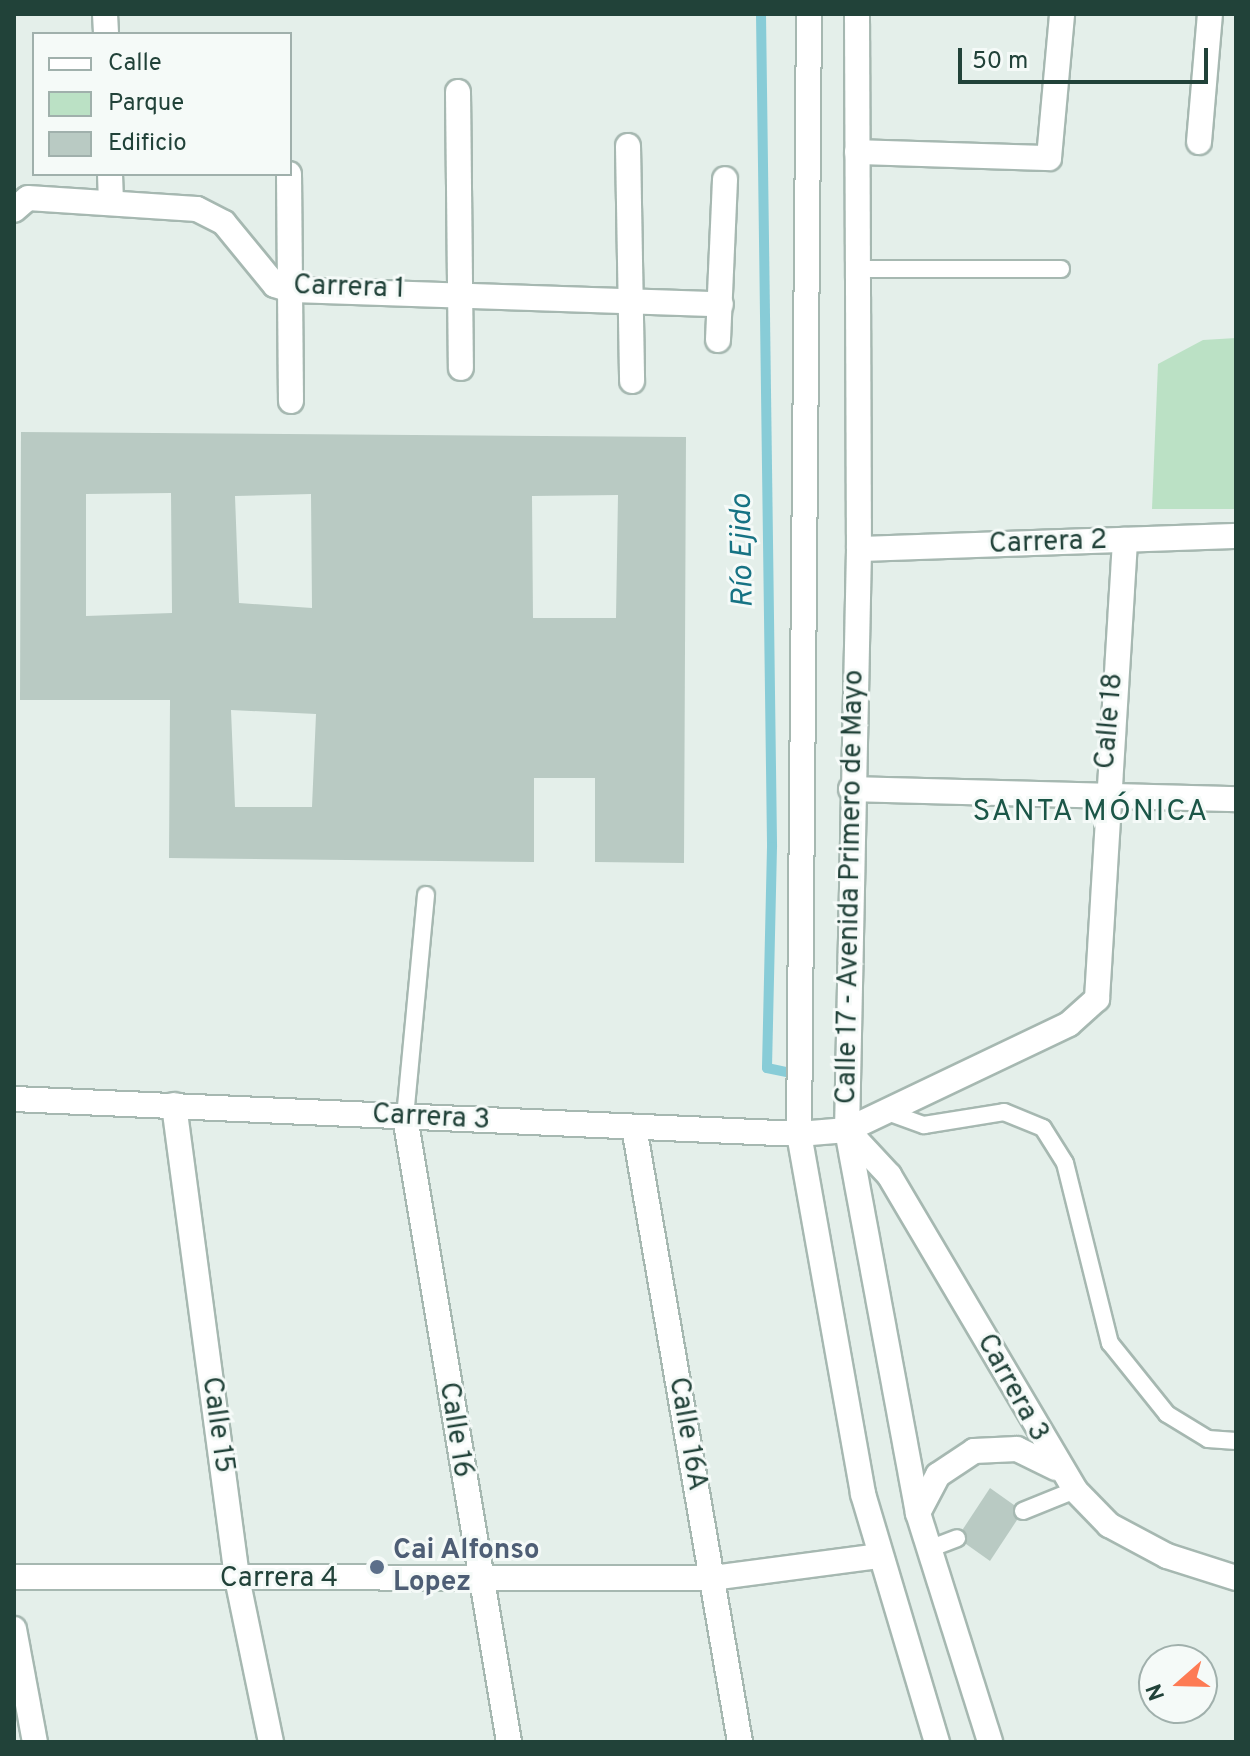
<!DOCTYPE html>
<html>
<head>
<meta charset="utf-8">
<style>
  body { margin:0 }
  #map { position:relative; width:1250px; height:1756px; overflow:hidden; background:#e4efea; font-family:Overpass,sans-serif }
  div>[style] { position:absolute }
  .green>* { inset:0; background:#bbe1c5 }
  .stream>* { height:10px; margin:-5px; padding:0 5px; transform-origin:5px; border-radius:5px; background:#88ccd7 }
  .building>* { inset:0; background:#b9cac3 }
  .roads { filter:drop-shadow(2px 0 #a6b8b1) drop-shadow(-2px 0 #a6b8b1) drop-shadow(0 2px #a6b8b1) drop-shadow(0 -2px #a6b8b1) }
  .lane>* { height:16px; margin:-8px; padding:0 8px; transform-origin:8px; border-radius:8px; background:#fff }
  .street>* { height:24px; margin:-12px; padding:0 12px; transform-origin:12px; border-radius:12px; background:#fff }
  .secondary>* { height:24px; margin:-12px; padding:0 12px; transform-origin:12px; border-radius:12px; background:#fff }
  .dots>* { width:22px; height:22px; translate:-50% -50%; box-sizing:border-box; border:4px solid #f5faf8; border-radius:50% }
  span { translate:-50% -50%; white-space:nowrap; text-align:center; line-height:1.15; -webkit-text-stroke:6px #f5faf8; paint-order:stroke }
  .street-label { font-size:28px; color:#214239 }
  .service-label { font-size:28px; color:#4e5e75; font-weight:700 }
  .left { translate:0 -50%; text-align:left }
  .water-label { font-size:30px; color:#167384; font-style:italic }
  .neighbourhood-label { font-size:30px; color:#1b5647; letter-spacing:2px }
  .frame { position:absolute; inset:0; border:16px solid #214239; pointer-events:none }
  .legend { position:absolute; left:32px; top:32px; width:260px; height:144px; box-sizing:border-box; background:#f5faf8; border:2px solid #a0b0ac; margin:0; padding:10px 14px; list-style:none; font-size:24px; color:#214239 }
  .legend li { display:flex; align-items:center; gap:16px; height:40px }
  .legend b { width:40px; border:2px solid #a0b0ac }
  .north { position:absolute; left:1138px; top:1644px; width:80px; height:80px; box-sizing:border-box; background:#f5faf8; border:2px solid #a0b0ac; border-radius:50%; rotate:250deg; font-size:22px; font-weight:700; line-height:32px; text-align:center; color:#214239 }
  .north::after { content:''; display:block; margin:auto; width:28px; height:36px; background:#fd7b54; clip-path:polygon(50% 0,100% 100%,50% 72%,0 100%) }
  .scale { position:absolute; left:958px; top:48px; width:250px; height:36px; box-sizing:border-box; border:4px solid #214239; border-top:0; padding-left:10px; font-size:24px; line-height:28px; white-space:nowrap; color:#214239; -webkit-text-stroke:6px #f5faf8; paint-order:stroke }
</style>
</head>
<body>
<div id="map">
  <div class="green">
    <div style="clip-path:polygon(1236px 338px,1236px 509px,1152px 509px,1158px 364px,1203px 340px)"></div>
  </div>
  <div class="stream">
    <div style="left:761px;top:14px;width:833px;rotate:89.24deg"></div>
    <div style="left:772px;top:847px;width:221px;rotate:91.3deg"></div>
    <div style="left:767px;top:1068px;width:19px;rotate:12deg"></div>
  </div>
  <div class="building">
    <div style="clip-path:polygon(evenodd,21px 432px,686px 437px,684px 863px,595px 862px,595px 778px,534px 778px,534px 862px,169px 858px,170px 700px,20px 700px,21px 432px,171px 493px,172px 613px,86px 616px,86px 494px,171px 493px,21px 432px,311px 494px,312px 608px,239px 603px,235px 496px,311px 494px,21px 432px,618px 495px,616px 618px,533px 618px,532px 496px,618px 495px,21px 432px,231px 710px,316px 714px,312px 807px,235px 807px,231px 710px)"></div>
    <div style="clip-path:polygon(990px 1488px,1014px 1505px,1017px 1520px,990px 1561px,966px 1544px,963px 1529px)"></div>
  </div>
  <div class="roads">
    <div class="lane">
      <div style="left:858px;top:269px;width:203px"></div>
      <div style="left:893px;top:1114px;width:33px;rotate:20deg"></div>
      <div style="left:924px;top:1125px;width:81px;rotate:-9.2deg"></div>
      <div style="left:1004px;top:1112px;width:42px;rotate:22.3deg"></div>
      <div style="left:1043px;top:1128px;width:41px;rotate:57.8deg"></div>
      <div style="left:1065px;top:1163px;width:186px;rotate:76deg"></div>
      <div style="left:1110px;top:1343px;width:91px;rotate:51.2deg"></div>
      <div style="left:1167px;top:1414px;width:48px;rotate:31.4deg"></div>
      <div style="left:1208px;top:1439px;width:28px;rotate:4deg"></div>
      <div style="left:405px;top:1117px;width:223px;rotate:-84.6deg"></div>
      <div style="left:1023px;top:1511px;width:56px;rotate:-22deg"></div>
      <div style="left:929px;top:1549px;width:30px;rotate:-21deg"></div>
    </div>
    <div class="street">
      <div style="left:105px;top:14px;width:20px;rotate:87deg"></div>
      <div style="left:458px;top:92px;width:276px;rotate:89.4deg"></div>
      <div style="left:1199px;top:142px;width:128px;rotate:-85.1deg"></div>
      <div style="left:628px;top:146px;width:235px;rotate:89deg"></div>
      <div style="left:857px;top:152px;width:192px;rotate:1.8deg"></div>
      <div style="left:1049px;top:158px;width:145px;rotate:-84.8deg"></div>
      <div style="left:110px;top:174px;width:28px;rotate:88deg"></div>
      <div style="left:289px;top:174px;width:227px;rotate:89.5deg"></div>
      <div style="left:14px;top:210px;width:18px;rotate:-41deg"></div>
      <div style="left:28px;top:198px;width:169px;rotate:3.7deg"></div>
      <div style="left:197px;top:209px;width:30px;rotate:27deg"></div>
      <div style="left:224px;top:223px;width:80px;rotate:50.6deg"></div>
      <div style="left:275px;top:285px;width:16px;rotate:18deg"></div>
      <div style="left:290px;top:290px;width:431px;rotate:1.9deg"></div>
      <div style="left:718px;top:340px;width:161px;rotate:-87.5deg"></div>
      <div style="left:859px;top:549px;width:377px;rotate:-2deg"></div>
      <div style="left:851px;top:789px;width:385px;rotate:1.5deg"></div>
      <div style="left:14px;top:1099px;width:786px;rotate:2.55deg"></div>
      <div style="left:174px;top:1105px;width:477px;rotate:82.4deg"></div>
      <div style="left:237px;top:1578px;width:167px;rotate:78.3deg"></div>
      <div style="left:405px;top:1117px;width:634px;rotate:80.55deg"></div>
      <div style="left:634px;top:1127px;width:624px;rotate:80.22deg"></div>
      <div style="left:847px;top:1130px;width:246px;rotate:-25.5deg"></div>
      <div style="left:1069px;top:1024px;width:38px;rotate:-42deg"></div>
      <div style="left:1097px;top:999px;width:460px;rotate:-86.5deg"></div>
      <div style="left:14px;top:1577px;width:698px;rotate:0.08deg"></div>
      <div style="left:712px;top:1578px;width:167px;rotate:-7.5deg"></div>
      <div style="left:14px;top:1629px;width:115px;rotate:79.5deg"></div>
    </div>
    <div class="secondary">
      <div style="left:809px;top:14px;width:1120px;rotate:90.51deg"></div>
      <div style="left:799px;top:1134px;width:366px;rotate:79.9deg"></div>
      <div style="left:863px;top:1494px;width:259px;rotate:73.4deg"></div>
      <div style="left:857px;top:14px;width:535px;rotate:89.79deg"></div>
      <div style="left:859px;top:549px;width:581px;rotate:91.18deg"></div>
      <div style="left:847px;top:1130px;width:390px;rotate:79.5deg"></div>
      <div style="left:918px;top:1513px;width:240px;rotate:72.5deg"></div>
      <div style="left:799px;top:1134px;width:48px;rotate:-4.8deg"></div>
      <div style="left:847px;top:1130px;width:62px;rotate:47deg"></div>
      <div style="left:889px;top:1175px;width:366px;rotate:59.4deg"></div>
      <div style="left:1075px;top:1490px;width:49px;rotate:45.8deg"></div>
      <div style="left:1109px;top:1525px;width:66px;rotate:28.1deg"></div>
      <div style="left:1167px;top:1556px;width:72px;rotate:17.7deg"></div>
      <div style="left:918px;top:1513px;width:43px;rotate:-62.2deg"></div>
      <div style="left:938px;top:1475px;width:43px;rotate:-33.7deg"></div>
      <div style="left:974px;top:1451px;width:43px;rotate:-2.7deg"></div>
      <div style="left:1017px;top:1449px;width:43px;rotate:26deg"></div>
    </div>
  </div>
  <div class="dots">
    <div style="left:377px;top:1567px;background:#5c6f8a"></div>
  </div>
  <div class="street-label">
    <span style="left:349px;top:288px;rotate:2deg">Carrera 1</span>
    <span style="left:1048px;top:543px;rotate:-2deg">Carrera 2</span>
    <span style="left:1110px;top:721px;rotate:-85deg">Calle 18</span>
    <span style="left:851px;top:887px;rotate:-89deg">Calle 17 - Avenida Primero de Mayo</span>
    <span style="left:431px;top:1118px;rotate:3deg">Carrera 3</span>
    <span style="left:1012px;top:1388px;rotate:61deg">Carrera 3</span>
    <span style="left:217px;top:1425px;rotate:82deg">Calle 15</span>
    <span style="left:455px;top:1430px;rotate:81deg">Calle 16</span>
    <span style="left:687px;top:1434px;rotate:80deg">Calle 16A</span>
    <span style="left:279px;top:1579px">Carrera 4</span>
  </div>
  <div class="service-label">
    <span class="left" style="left:393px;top:1567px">Cai Alfonso<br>Lopez</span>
  </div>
  <div class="water-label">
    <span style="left:744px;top:551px;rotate:-91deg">Río Ejido</span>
  </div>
  <div class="neighbourhood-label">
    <span style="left:1091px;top:813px">SANTA MÓNICA</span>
  </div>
  <div class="frame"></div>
  <ul class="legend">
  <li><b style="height:10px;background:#fff"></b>Calle</li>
  <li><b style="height:22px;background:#bbe1c5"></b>Parque</li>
  <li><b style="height:22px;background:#b9cac3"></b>Edificio</li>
  </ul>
  <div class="north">N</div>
  <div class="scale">50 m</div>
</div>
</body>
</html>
